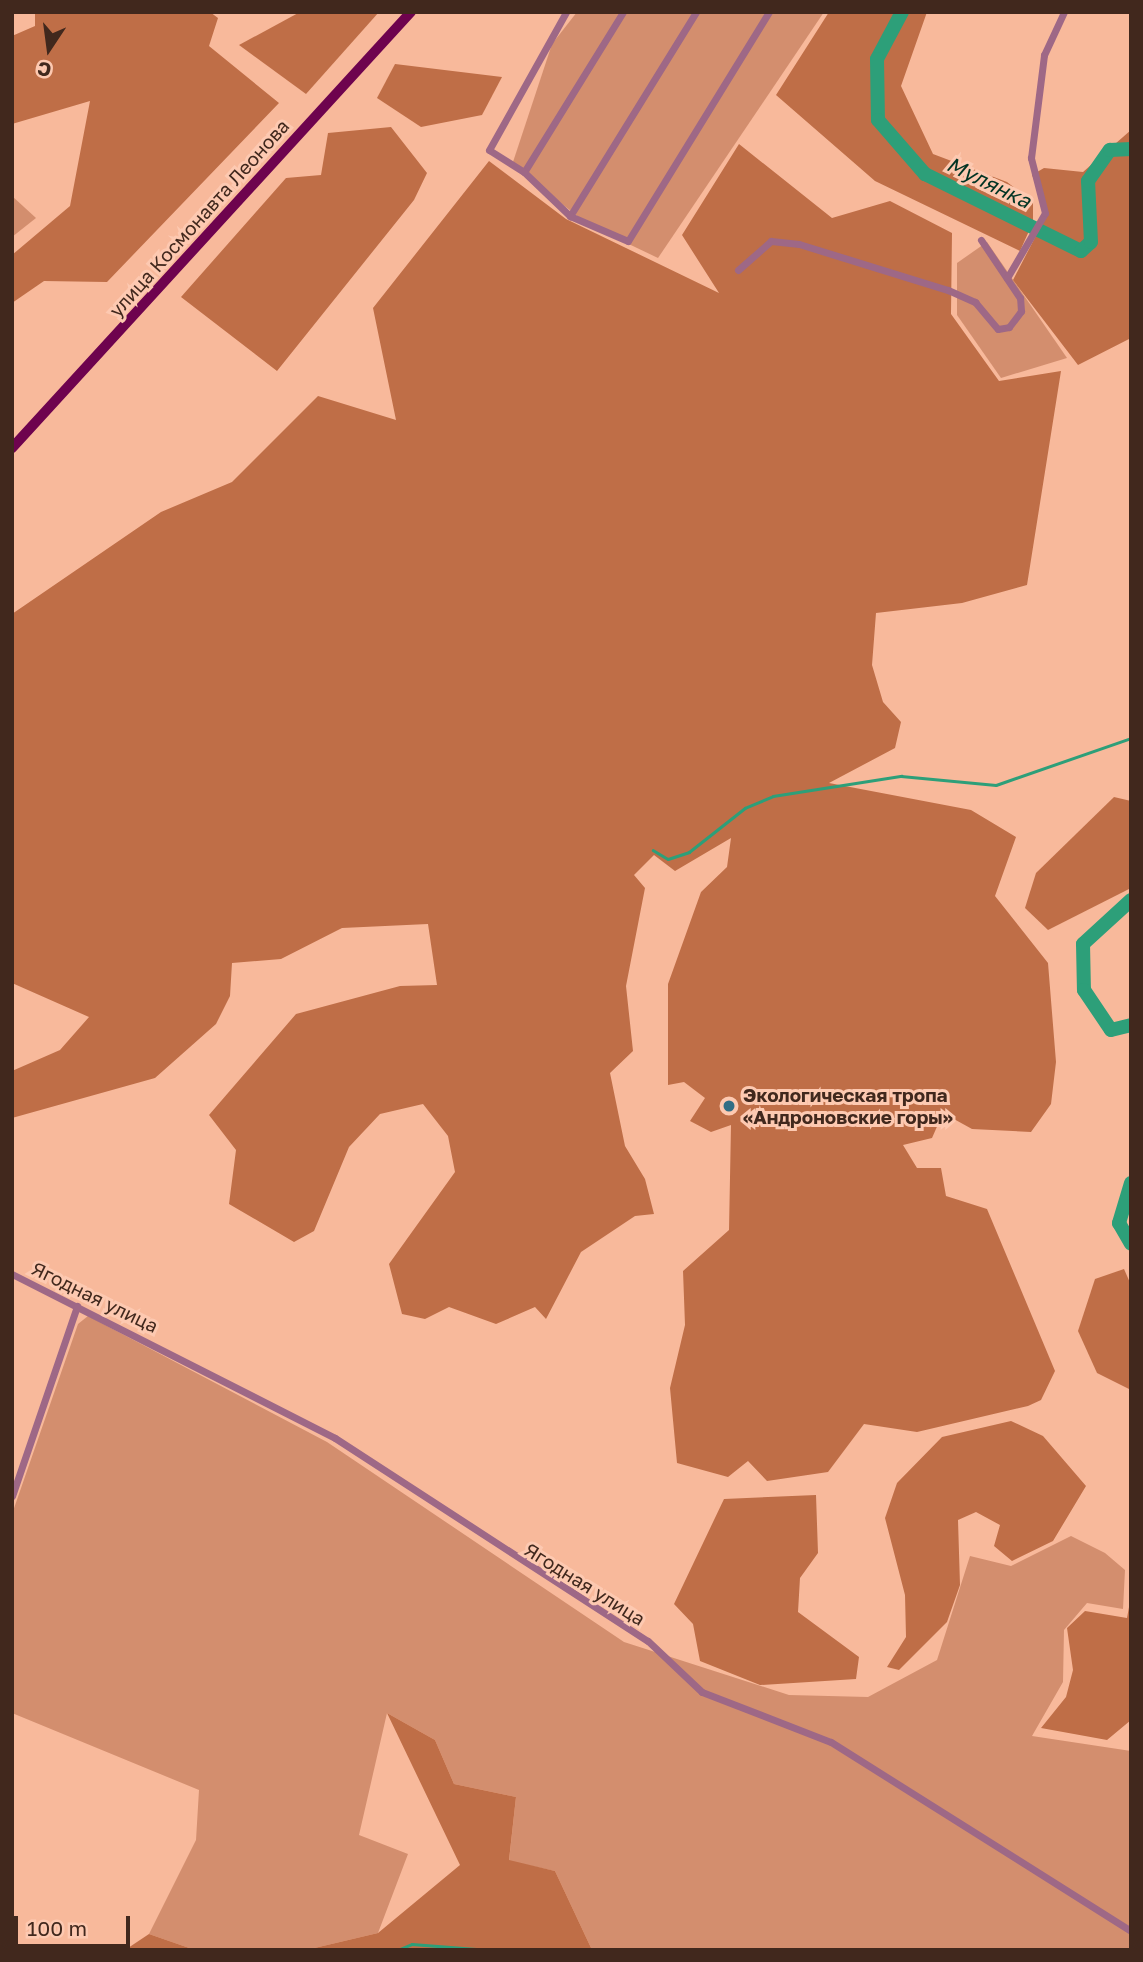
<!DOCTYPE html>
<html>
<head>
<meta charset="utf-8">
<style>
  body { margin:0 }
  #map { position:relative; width:1143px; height:1962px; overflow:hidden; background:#f8b99b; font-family:"Golos Text",sans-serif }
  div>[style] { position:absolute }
  .green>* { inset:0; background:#d38e6e }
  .forest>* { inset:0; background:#bf6e47 }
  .stream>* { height:2.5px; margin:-1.25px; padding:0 1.25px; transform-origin:1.25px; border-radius:1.25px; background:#2d9f79 }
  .river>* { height:14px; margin:-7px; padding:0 7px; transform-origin:7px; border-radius:7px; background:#2d9f79 }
  .minor>* { height:7px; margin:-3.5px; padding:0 3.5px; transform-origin:3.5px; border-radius:3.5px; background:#9e6886 }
  .primary>* { height:10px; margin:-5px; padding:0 5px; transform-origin:5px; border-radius:5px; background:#6e034e }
  .dots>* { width:19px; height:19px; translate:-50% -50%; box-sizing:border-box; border:4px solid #fdc9b1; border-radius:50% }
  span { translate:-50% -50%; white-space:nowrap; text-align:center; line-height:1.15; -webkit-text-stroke:6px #fdc9b1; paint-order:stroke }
  .street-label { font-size:19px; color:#41281d }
  .poi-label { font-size:19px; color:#41281d; font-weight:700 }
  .left { translate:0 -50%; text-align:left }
  .water-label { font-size:21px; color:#013323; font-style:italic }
  .frame { position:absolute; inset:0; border:14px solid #41281d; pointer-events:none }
  .north { position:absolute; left:14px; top:14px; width:70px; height:70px; -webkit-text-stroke:5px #fdc9b1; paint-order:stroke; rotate:193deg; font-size:19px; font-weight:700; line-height:28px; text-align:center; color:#41281d }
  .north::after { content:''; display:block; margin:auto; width:24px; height:32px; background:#41281d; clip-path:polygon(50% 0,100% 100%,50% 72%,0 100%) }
  .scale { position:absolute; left:14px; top:1916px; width:116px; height:32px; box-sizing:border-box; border:4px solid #41281d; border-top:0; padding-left:9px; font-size:21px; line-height:24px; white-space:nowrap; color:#41281d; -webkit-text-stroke:5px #fdc9b1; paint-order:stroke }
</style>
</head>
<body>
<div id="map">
  <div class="green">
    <div style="clip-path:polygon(577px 12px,824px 12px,658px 258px,589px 225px,512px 165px,552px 44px)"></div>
    <div style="clip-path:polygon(12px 196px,36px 218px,12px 237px)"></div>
    <div style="clip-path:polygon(987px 242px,1067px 358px,1001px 378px,957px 315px,957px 263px)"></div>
    <div style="clip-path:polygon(88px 1316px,327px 1442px,624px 1642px,789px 1695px,868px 1697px,937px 1660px,970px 1556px,1011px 1566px,1071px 1536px,1105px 1553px,1125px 1570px,1123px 1609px,1087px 1603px,1064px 1630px,1063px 1682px,1032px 1736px,1131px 1751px,1131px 1950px,592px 1950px,555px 1871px,509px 1861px,516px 1797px,454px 1784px,435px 1740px,387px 1713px,359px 1835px,408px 1854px,378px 1933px,306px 1950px,195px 1950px,149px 1934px,196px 1840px,199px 1790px,12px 1713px,12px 1514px,78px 1324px)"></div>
  </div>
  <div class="forest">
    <div style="clip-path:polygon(35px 12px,210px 12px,218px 18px,209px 46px,279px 103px,107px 282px,44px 281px,12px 303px,12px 255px,70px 206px,90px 101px,12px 124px,12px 36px,35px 26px)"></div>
    <div style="clip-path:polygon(300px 12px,379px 12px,306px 94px,239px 45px)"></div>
    <div style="clip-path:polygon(829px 12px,927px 12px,901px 86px,933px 154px,1007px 182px,1033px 202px,1033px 222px,1020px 251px,875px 181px,776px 95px)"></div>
    <div style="clip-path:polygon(395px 64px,502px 77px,482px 115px,421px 127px,377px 98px)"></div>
    <div style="clip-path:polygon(391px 127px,427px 173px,414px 200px,277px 371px,181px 297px,286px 178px,321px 175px,328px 133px)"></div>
    <div style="clip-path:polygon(1131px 130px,1131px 338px,1078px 365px,1013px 280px,1041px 226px,1044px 204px,1032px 175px,1044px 168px,1083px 172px)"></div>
    <div style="clip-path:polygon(739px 144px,832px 218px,890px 201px,952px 233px,951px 314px,999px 381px,1061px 371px,1027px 585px,962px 603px,876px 613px,872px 665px,883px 702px,901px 722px,895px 748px,829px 783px,971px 810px,1016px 837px,995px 896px,1048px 963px,1056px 1062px,1051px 1104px,1031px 1132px,972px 1129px,943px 1113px,932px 1138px,903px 1145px,917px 1168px,941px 1168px,946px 1196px,987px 1209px,1055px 1371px,1041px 1400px,1028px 1406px,917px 1432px,864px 1424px,828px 1472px,767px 1481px,748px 1461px,728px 1477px,677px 1463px,670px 1388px,685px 1325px,683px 1271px,729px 1230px,731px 1125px,711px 1132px,690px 1121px,705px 1098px,684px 1082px,668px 1085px,668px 984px,701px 892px,727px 867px,731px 838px,675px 871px,654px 855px,634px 875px,645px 888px,626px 986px,633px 1051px,610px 1073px,625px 1146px,645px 1179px,654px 1214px,635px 1216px,581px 1252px,546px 1319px,535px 1307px,496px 1324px,449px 1307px,425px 1319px,402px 1314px,389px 1264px,455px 1172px,448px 1136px,423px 1104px,380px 1114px,349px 1147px,314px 1231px,294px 1242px,229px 1204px,236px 1150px,209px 1115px,296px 1014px,400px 986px,437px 985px,428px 924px,342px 928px,281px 959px,232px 963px,230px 996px,216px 1024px,155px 1078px,12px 1118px,12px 1071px,60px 1050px,89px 1017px,12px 983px,12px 614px,161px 512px,232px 482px,318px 396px,396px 420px,373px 308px,489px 161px,566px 219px,719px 293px,682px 235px)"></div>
    <div style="clip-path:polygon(1114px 797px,1131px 801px,1131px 888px,1048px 930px,1025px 908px,1036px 873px)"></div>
    <div style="clip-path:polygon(1124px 1269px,1131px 1285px,1131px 1390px,1097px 1373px,1078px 1331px,1095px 1279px)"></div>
    <div style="clip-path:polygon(1011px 1421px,1043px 1436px,1086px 1486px,1053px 1541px,1012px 1561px,994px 1546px,1000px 1525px,976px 1512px,958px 1520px,960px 1585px,947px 1622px,899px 1670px,887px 1667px,906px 1637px,905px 1595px,885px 1518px,897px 1483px,942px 1437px)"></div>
    <div style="clip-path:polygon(816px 1495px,818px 1553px,800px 1578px,798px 1612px,859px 1657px,856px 1679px,760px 1685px,700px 1661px,693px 1624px,674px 1604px,724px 1499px)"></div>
    <div style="clip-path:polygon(1131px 1596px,1131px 1720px,1107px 1740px,1041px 1728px,1066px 1697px,1073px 1670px,1067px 1628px,1085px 1611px,1127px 1618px)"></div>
    <div style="clip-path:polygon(387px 1713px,435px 1740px,454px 1784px,516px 1797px,509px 1860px,555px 1871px,592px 1950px,306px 1950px,378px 1933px,460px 1865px)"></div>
    <div style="clip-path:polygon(149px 1934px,195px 1950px,125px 1950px)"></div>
  </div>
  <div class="stream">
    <div style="left:653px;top:850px;width:17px;rotate:31deg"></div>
    <div style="left:668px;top:859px;width:22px;rotate:-18deg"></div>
    <div style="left:689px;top:852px;width:71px;rotate:-38.2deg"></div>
    <div style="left:745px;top:808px;width:30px;rotate:-23deg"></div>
    <div style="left:773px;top:796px;width:130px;rotate:-8.9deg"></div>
    <div style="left:901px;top:776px;width:95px;rotate:5.4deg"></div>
    <div style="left:996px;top:785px;width:143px;rotate:-19.2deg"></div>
    <div style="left:398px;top:1950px;width:15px;rotate:-23deg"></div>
    <div style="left:412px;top:1944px;width:77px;rotate:4.5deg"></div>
  </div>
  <div class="river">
    <div style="left:902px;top:12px;width:53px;rotate:118deg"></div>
    <div style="left:877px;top:59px;width:61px;rotate:89.1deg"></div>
    <div style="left:878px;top:120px;width:72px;rotate:49deg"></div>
    <div style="left:925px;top:174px;width:174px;rotate:26.3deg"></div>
    <div style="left:1081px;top:251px;width:13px;rotate:-42deg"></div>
    <div style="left:1091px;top:242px;width:61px;rotate:-92.8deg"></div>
    <div style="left:1088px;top:181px;width:38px;rotate:-55deg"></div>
    <div style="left:1110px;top:150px;width:21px;rotate:-3deg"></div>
    <div style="left:1131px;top:900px;width:65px;rotate:137.5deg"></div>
    <div style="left:1083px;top:944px;width:46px;rotate:88.8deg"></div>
    <div style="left:1084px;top:990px;width:48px;rotate:56deg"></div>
    <div style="left:1111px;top:1030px;width:21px;rotate:-14deg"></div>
    <div style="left:1131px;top:1183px;width:42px;rotate:106.7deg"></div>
    <div style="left:1119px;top:1223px;width:24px;rotate:60deg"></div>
  </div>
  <div class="minor">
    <div style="left:623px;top:12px;width:188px;rotate:121.7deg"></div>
    <div style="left:524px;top:172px;width:64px;rotate:43.7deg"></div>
    <div style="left:570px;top:216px;width:240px;rotate:-58.3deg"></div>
    <div style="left:524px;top:172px;width:41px;rotate:-147.8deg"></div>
    <div style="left:489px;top:150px;width:158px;rotate:-60.8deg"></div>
    <div style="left:570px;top:216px;width:63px;rotate:23.3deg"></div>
    <div style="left:628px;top:241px;width:269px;rotate:-58.4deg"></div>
    <div style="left:738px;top:270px;width:44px;rotate:-41.3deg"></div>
    <div style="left:771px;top:241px;width:28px;rotate:6deg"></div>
    <div style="left:799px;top:244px;width:156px;rotate:17.2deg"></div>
    <div style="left:948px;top:290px;width:30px;rotate:24deg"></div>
    <div style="left:975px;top:302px;width:35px;rotate:50deg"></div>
    <div style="left:998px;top:329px;width:11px;rotate:-10deg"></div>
    <div style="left:1009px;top:327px;width:20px;rotate:-53deg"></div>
    <div style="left:1021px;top:311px;width:13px;rotate:-94deg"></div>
    <div style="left:1020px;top:298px;width:70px;rotate:-123.9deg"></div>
    <div style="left:1007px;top:278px;width:75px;rotate:-59.7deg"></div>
    <div style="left:1045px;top:213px;width:57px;rotate:-104.3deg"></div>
    <div style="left:1031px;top:158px;width:104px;rotate:-82.8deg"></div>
    <div style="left:1044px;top:55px;width:47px;rotate:-65.1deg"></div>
    <div style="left:12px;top:1274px;width:362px;rotate:26.9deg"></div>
    <div style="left:335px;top:1438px;width:373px;rotate:33deg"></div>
    <div style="left:648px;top:1641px;width:74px;rotate:43.4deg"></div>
    <div style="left:702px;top:1692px;width:138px;rotate:21.2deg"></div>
    <div style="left:831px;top:1742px;width:355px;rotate:32.2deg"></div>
    <div style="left:12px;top:1496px;width:201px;rotate:-71.1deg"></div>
  </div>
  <div class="primary">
    <div style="left:12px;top:448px;width:591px;rotate:-47.54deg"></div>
  </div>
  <div class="dots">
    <div style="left:729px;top:1106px;background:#326e85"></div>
  </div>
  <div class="street-label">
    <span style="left:199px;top:218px;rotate:-48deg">улица Космонавта Леонова</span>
    <span style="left:95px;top:1297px;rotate:26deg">Ягодная улица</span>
    <span style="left:585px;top:1584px;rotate:32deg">Ягодная улица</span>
  </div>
  <div class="poi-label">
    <span class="left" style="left:743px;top:1106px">Экологическая тропа<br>«Андроновские горы»</span>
  </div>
  <div class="water-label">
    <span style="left:989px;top:182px;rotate:26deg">Мулянка</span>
  </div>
  <div class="frame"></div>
  <div class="north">С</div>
  <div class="scale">100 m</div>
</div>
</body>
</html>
